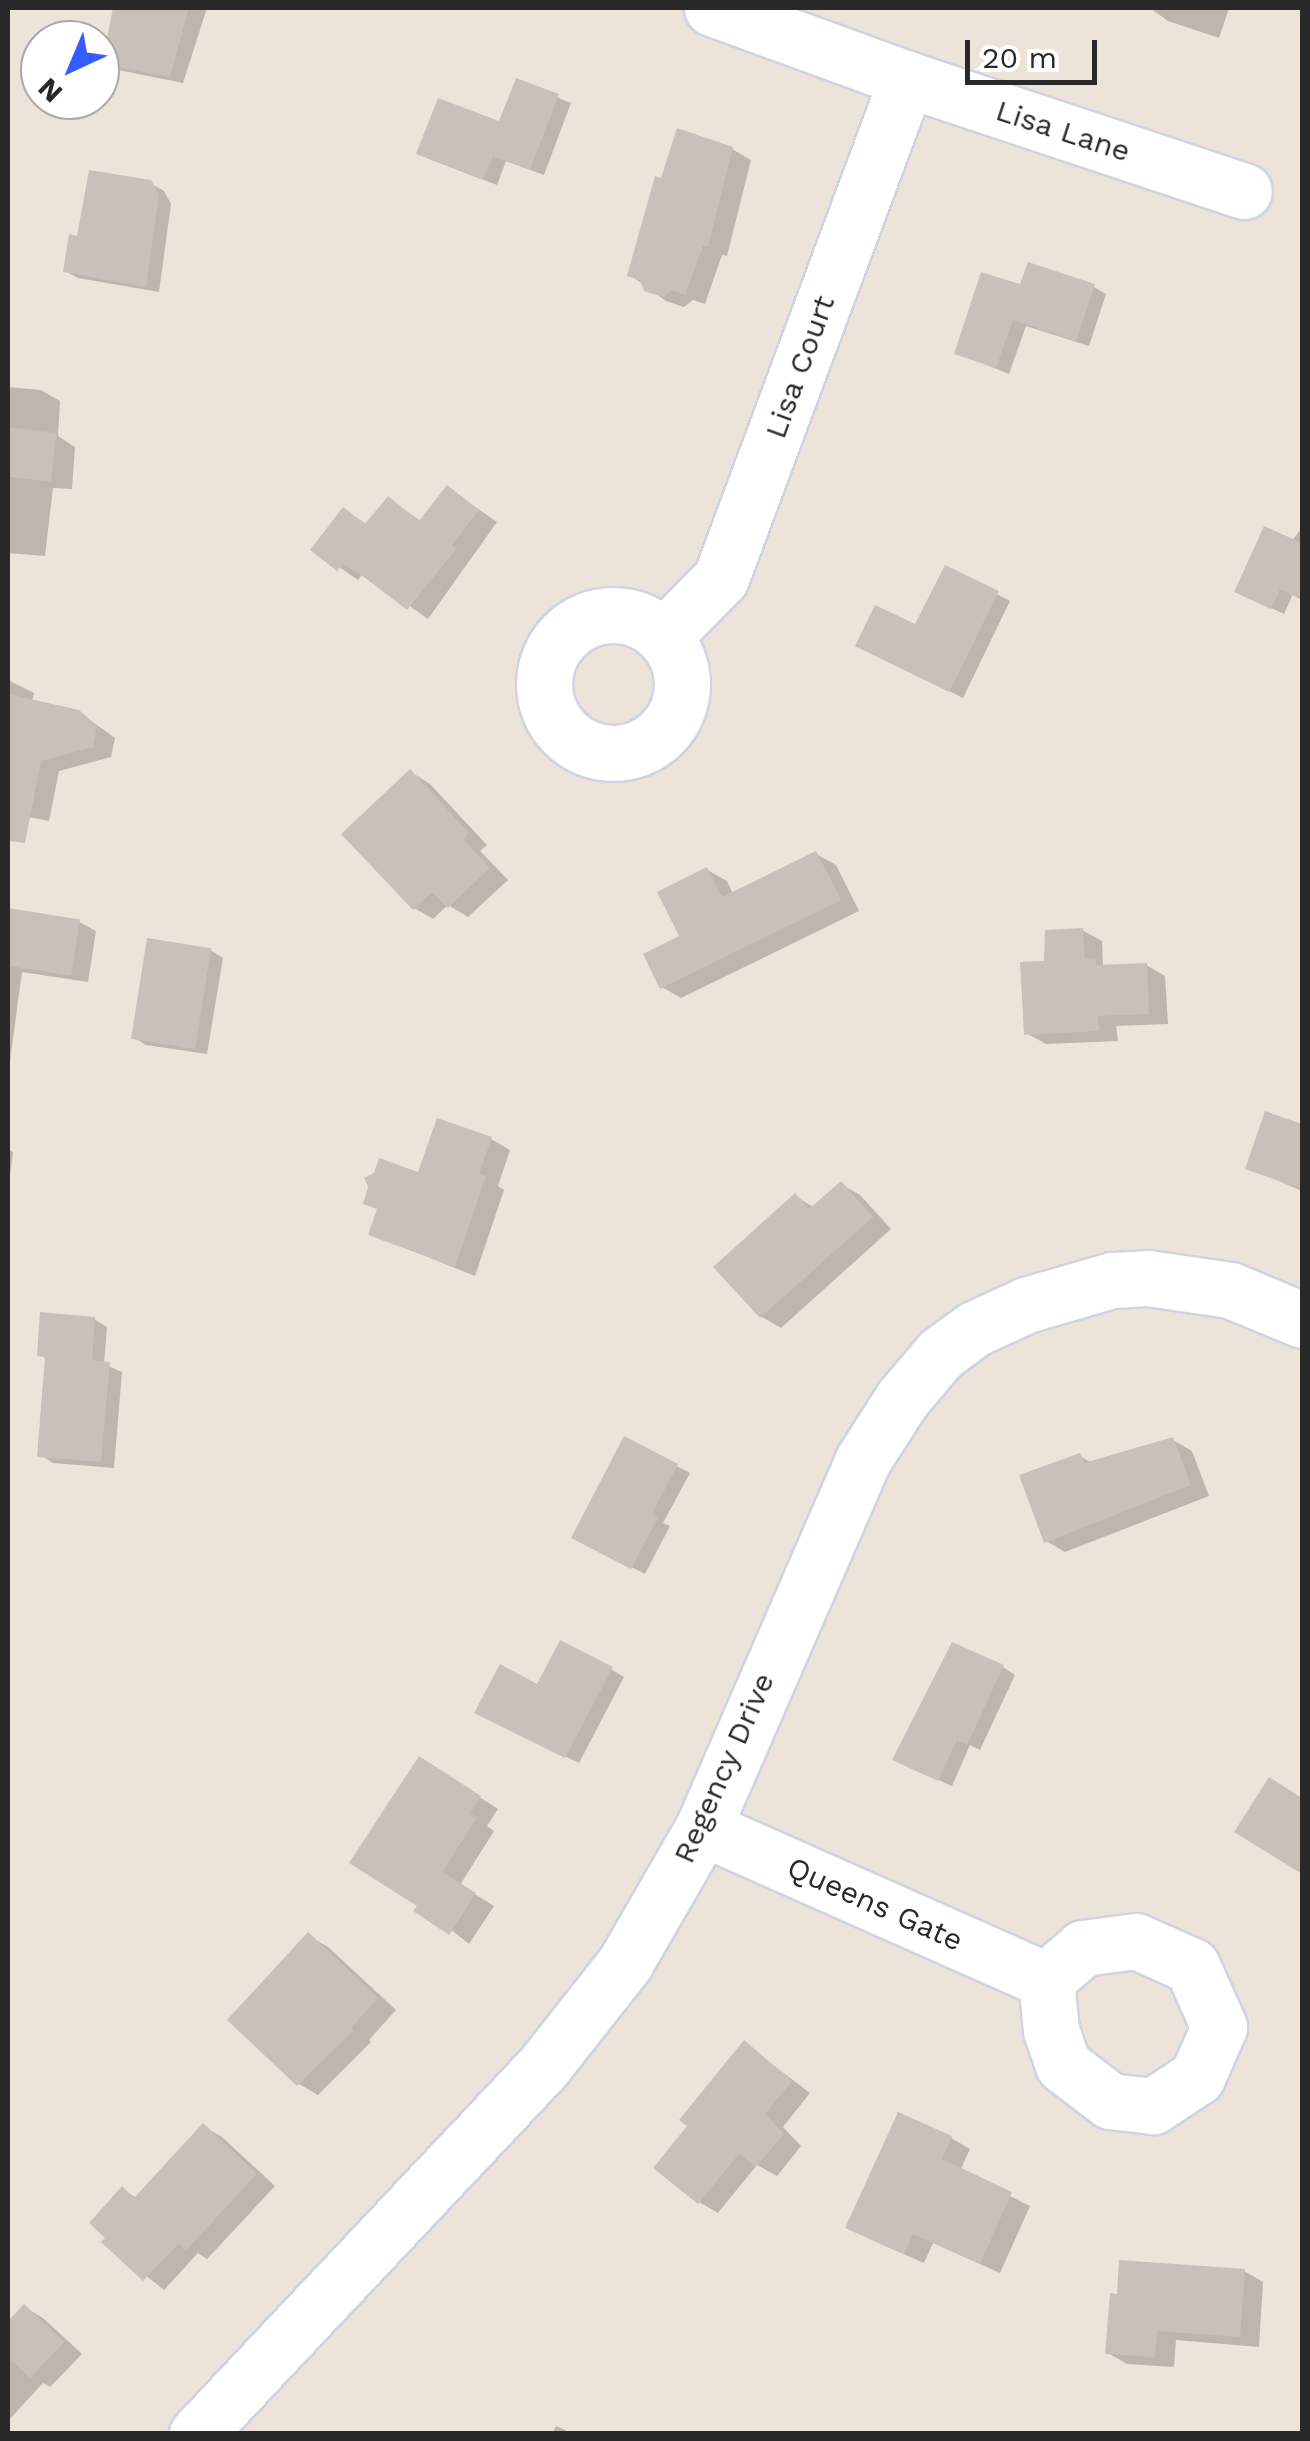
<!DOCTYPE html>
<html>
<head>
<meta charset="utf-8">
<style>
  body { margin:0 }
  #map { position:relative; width:1310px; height:2441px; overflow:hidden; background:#ede4d9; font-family:"Work Sans",sans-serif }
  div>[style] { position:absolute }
  .shadow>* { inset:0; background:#0003 }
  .building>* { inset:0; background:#c8c1b9; transform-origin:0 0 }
  .roads { filter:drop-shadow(2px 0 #cfd3e3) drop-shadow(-2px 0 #cfd3e3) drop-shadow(0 2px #cfd3e3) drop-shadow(0 -2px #cfd3e3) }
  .minor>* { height:55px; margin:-27.5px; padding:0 27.5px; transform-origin:27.5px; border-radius:27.5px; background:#fff }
  .minor>.ring { margin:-27.5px; padding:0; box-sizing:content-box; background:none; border:55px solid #fff; border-radius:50% }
  span { translate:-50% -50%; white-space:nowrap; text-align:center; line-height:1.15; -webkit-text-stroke:9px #fff; paint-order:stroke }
  .street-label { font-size:30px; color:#292929 }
  .frame { position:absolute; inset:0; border:10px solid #292929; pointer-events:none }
  .north { position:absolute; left:20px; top:20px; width:100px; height:100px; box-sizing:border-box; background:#fff; border:2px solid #a9a9a9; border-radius:50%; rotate:224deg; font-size:28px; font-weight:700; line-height:40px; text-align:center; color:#292929 }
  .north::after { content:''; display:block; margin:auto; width:35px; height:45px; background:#345dff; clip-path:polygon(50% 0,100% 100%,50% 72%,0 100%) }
  .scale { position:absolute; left:965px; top:40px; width:132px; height:45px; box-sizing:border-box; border:5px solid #292929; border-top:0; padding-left:12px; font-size:30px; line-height:35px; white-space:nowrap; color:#292929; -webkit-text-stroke:8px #fff; paint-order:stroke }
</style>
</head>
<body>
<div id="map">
  <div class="shadow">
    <div style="clip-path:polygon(116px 8px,207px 8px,183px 83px,118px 70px,105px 63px)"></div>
    <div style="clip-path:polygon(1150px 8px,1229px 8px,1219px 38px,1168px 21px)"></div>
    <div style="clip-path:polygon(517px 81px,571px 103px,544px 175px,506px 161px,497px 185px,432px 160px,501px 124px)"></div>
    <div style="clip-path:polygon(732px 149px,751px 160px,727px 256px,722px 255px,705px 304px,693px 300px,684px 307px,666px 301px,630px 275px,662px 182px)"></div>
    <div style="clip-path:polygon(150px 183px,164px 191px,171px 204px,159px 292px,78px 278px,65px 271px,79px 239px)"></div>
    <div style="clip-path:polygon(1022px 287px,1094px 287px,1106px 294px,1089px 346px,1026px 326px,1009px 374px,957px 353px)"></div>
    <div style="clip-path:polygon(8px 387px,41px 390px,60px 401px,58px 436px,75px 447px,72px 489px,53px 488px,45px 556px,8px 553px)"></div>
    <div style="clip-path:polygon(448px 488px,497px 522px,428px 619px,363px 573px,358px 580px,313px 549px,344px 510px,368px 525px,389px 499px,422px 522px)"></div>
    <div style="clip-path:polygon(1300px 530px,1302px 598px,1293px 594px,1284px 614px,1250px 598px)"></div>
    <div style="clip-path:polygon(946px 568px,1010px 601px,963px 698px,871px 652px,917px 627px)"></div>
    <div style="clip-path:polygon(8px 680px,34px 693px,32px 702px,79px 712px,115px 738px,111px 757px,59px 771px,49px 821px,8px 813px)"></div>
    <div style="clip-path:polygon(411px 772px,430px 784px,487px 845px,480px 851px,508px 880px,468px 917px,448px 905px,433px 919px,414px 908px)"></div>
    <div style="clip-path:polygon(816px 854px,836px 865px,859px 911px,681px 998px,662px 987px,707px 870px,727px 881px,733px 894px)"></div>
    <div style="clip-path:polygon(8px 911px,79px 922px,96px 931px,88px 982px,22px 972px,8px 1076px)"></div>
    <div style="clip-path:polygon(1082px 930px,1102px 941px,1103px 966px,1146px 965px,1165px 976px,1168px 1024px,1116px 1026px,1118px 1041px,1046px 1044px,1026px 1033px)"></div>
    <div style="clip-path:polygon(210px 950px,223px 958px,207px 1054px,146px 1045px,133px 1037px)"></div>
    <div style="clip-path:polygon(1267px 1114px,1302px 1127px,1302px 1191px,1248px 1168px)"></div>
    <div style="clip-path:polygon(491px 1139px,510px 1150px,498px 1186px,504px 1190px,475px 1276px,371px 1234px,379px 1210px,366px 1203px,376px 1175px,420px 1175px)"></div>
    <div style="clip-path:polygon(8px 1149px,13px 1152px,9px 1184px,8px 1184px)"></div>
    <div style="clip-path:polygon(841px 1184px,860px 1195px,891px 1229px,781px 1328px,762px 1317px,716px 1267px,795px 1196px,815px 1208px)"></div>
    <div style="clip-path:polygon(94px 1319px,107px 1327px,104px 1364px,122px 1372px,114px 1468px,53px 1463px,40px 1455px,48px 1360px,40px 1355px)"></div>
    <div style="clip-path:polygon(625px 1439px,690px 1473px,663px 1523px,670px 1526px,645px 1574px,587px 1544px)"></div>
    <div style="clip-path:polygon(1173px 1440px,1192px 1451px,1209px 1496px,1065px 1552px,1046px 1541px,1080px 1456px,1092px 1463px)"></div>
    <div style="clip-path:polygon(1003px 1667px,1015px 1675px,980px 1750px,970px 1745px,952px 1786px,907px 1766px)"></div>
    <div style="clip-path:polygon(611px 1669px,624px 1677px,579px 1763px,490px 1720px)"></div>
    <div style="clip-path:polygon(438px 1770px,498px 1809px,487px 1826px,494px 1831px,460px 1885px,494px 1906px,469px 1944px,420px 1905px)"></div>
    <div style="clip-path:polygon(309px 1936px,328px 1947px,396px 2010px,369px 2040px,371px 2042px,318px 2095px,299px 2084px)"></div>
    <div style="clip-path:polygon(745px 2044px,810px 2093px,783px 2127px,801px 2146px,777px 2176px,757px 2165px,718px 2213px,699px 2202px)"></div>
    <div style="clip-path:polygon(203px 2126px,222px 2137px,275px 2186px,207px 2259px,198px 2253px,164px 2290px,104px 2242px,123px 2190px,137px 2198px)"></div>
    <div style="clip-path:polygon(951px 2138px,970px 2149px,960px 2171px,1030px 2206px,1000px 2273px,933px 2243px,924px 2263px,867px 2238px)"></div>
    <div style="clip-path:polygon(1244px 2271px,1263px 2282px,1259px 2347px,1176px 2340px,1174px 2367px,1127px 2364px,1108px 2353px)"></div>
    <div style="clip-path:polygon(24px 2307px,43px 2318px,82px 2354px,50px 2387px,43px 2383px,8px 2421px,8px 2325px)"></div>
    <div style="clip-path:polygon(556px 2426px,574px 2434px,552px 2434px)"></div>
  </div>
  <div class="building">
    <div style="clip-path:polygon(113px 8px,189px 8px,170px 77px,102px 64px)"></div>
    <div style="clip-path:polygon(516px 78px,559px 94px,530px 170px,493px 156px,483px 180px,416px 154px,438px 98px,499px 121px)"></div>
    <div style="clip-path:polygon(677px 128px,733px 147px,708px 247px,703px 246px,685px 295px,672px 290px,663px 297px,644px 291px,640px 280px,627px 276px,655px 176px,661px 178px)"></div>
    <div style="clip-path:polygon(89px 170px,151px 180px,159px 195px,146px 287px,63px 272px,69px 234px,77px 236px)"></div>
    <div style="clip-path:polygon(1028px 262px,1095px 284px,1076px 341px,1013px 320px,996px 368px,954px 354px,981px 272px,1020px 284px)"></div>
    <div style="left:8px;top:427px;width:49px;height:49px;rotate:7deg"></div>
    <div style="clip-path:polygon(447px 485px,479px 510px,452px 545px,456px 549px,407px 610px,360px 574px,343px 564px,337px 571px,310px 550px,343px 507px,365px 524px,388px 496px,419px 521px)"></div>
    <div style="clip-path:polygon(1264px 526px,1302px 543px,1302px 600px,1280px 589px,1271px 609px,1234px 592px)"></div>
    <div style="clip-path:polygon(945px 565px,999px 591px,949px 692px,855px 646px,875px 605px,915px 624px)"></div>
    <div style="clip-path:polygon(8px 694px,79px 710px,97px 726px,93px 747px,41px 761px,25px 843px,8px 841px)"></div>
    <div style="clip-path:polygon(410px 769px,469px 833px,463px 839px,490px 868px,448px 908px,432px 892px,413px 910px,341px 834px)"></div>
    <div style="clip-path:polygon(816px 851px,841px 900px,660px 989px,643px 954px,679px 936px,657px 892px,707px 867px,722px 897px)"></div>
    <div style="left:8px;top:908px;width:73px;height:57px;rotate:9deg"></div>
    <div style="clip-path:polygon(1083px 928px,1085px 959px,1095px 958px,1096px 965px,1147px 963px,1149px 1014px,1098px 1016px,1099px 1031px,1024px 1035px,1020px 962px,1044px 961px,1045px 930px)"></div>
    <div style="left:147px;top:938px;width:65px;height:102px;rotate:9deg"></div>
    <div style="clip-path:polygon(1265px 1111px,1302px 1124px,1302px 1189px,1245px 1169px)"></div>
    <div style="clip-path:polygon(437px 1118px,492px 1137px,479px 1174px,486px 1176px,455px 1267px,368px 1235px,377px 1209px,363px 1204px,368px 1187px,364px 1178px,374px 1173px,379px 1158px,418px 1172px)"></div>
    <div style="clip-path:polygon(841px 1181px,873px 1217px,760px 1318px,713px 1267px,795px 1193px,809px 1209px)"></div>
    <div style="clip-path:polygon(40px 1312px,95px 1317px,92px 1360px,110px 1362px,101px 1462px,37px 1457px,45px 1357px,37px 1356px)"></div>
    <div style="clip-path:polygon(624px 1436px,678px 1464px,652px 1514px,658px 1517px,631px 1569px,571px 1538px)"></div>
    <div style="clip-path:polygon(1173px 1437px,1191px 1485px,1044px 1543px,1019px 1475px,1080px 1453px,1084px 1463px)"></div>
    <div style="clip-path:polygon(560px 1640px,613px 1667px,565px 1758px,474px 1713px,500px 1664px,537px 1684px)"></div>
    <div style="clip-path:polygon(952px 1642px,1004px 1665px,967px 1745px,957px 1740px,938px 1781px,892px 1760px)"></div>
    <div style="clip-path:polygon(419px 1756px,481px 1796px,470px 1814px,477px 1818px,442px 1872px,476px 1893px,449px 1935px,413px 1911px,417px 1906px,349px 1863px)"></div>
    <div style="clip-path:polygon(1269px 1777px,1302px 1798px,1302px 1874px,1234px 1832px)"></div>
    <div style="clip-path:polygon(308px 1932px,378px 1998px,351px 2028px,354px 2030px,297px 2086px,227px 2020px)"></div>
    <div style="clip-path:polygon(744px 2040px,792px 2081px,765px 2114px,784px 2134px,756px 2167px,739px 2154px,698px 2204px,653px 2168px,687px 2126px,679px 2120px)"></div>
    <div style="clip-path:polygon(898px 2112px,952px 2136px,942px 2159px,1012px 2192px,980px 2264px,913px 2234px,904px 2254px,845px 2228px)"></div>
    <div style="clip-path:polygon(203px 2123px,257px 2174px,186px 2250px,179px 2243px,143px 2281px,101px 2242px,105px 2238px,89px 2223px,122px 2186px,134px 2198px)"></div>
    <div style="clip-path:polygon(1119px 2260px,1245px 2269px,1240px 2337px,1157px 2331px,1155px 2357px,1105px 2354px,1110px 2293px,1117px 2294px)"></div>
    <div style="clip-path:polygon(24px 2304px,64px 2342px,30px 2378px,8px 2357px,8px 2321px)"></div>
  </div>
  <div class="roads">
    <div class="minor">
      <div style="left:712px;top:8px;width:208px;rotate:20deg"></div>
      <div style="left:907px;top:79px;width:355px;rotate:18.4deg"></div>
      <div class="ring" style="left:544px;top:615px;width:83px;height:83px"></div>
      <div style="left:664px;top:636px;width:81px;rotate:-45.5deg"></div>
      <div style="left:721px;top:578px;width:533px;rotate:-69.56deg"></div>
      <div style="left:703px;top:1828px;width:375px;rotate:23.9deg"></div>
      <div style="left:1136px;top:1941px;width:61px;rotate:24.1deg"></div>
      <div style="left:1192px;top:1966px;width:67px;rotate:66.1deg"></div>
      <div style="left:1219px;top:2027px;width:55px;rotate:113.7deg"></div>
      <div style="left:1197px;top:2077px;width:53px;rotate:146.6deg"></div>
      <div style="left:1153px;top:2106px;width:43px;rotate:-173.4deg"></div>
      <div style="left:1110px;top:2101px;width:59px;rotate:-142.5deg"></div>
      <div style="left:1063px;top:2065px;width:37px;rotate:-109deg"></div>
      <div style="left:1051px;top:2030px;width:50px;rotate:-95.7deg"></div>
      <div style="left:1046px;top:1980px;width:49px;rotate:-40.9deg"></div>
      <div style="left:1083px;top:1948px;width:53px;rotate:-7.5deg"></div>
      <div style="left:197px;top:2434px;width:506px;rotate:-46.68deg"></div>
      <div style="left:544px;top:2066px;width:131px;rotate:-51.8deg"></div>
      <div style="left:625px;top:1963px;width:156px;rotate:-60deg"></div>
      <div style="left:703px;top:1828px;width:401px;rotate:-66.5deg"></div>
      <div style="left:863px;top:1460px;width:72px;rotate:-57.4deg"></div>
      <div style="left:902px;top:1399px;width:59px;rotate:-49.8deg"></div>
      <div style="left:940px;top:1354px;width:42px;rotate:-36.3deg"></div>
      <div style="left:974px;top:1329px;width:57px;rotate:-24.8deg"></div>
      <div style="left:1026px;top:1305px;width:90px;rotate:-16.2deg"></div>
      <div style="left:1112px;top:1280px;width:36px;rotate:-3deg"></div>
      <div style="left:1148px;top:1278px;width:83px;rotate:8.3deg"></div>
      <div style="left:1230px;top:1290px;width:78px;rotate:22.6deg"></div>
    </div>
  </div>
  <div class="street-label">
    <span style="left:1063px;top:131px;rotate:18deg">Lisa Lane</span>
    <span style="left:800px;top:367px;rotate:-70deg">Lisa Court</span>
    <span style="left:724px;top:1768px;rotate:-66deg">Regency Drive</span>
    <span style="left:875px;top:1904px;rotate:24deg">Queens Gate</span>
  </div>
  <div class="frame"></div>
  <div class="north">N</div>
  <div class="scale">20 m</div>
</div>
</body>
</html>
